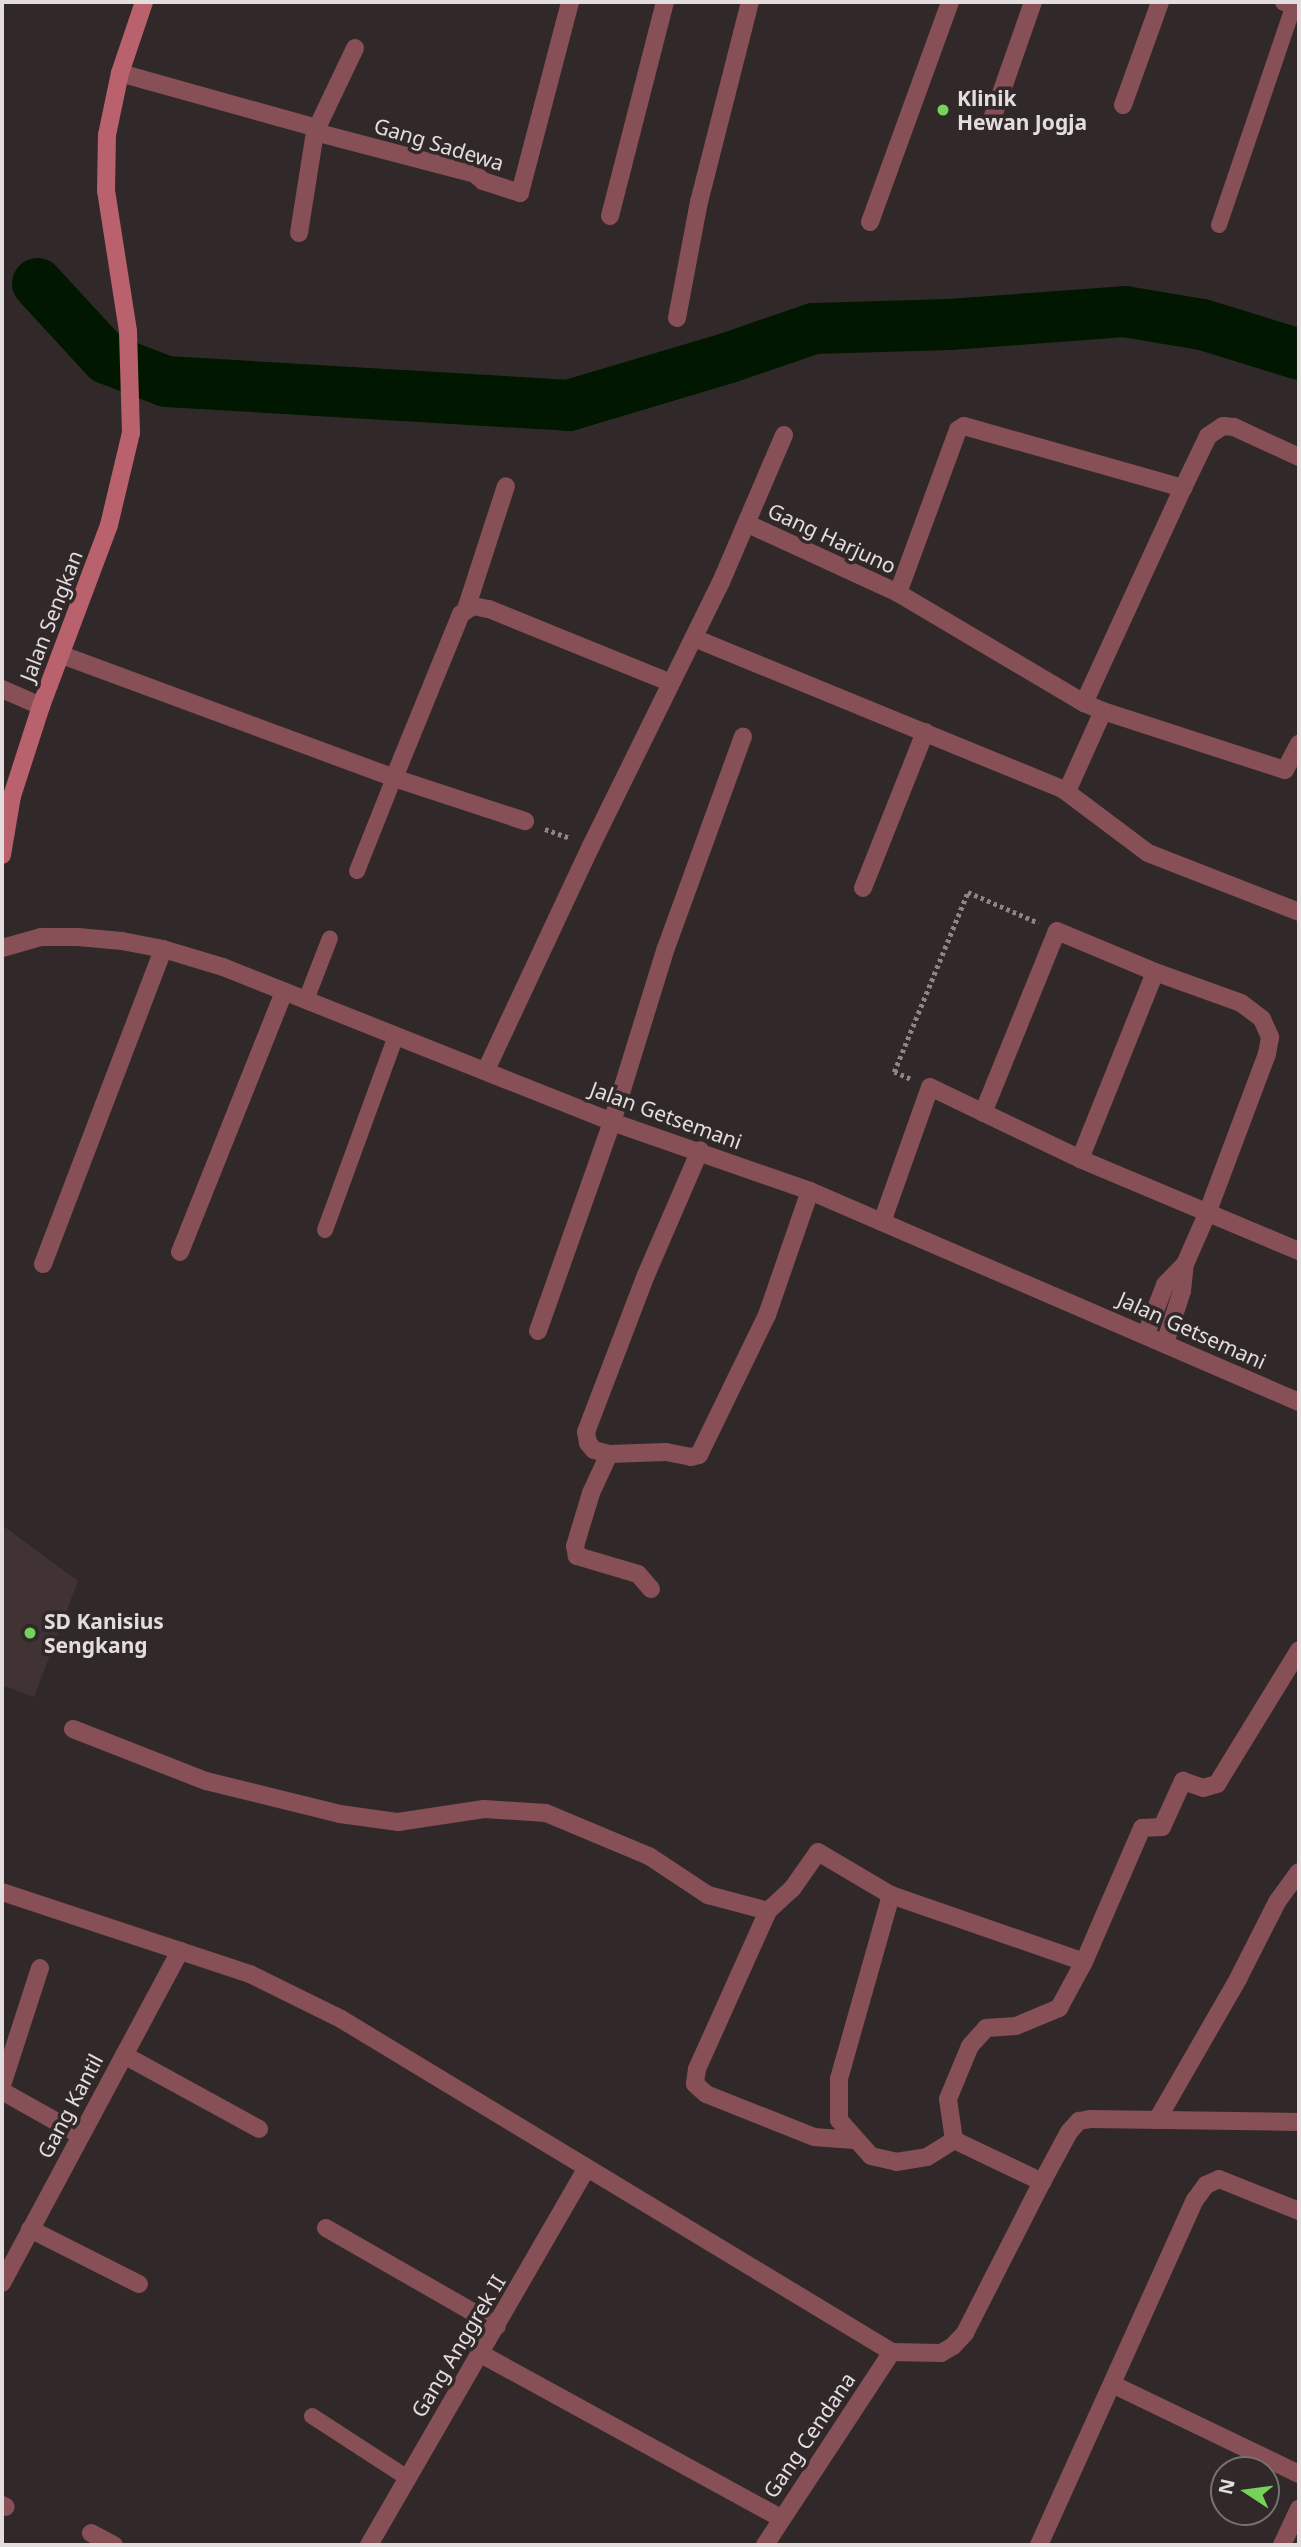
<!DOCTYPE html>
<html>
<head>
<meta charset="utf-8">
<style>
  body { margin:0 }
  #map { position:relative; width:1301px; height:2547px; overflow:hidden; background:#312929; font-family:"Noto Sans",sans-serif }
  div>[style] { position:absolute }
  .built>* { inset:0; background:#413233 }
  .river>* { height:51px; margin:-25.5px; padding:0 25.5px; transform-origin:25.5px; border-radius:25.5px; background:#011700 }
  .path>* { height:4.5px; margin-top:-2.25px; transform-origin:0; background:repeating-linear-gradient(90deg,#8d8686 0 3.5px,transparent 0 7px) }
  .lane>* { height:16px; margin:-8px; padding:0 8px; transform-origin:8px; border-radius:8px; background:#874f56 }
  .street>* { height:18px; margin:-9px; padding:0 9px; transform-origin:9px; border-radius:9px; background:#874f56 }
  .secondary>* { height:18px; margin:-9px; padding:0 9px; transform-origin:9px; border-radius:9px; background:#b9616d }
  .dots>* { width:19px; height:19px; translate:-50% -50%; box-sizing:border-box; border:4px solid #312929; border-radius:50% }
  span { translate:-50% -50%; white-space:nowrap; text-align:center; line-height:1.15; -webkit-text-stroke:7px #312929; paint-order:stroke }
  .poi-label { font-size:21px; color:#e3dddd; font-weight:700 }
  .left { translate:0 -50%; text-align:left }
  .street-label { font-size:21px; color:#e3dddd }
  .frame { position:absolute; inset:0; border:4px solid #e3dddd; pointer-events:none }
  .north { position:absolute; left:1210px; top:2456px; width:70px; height:70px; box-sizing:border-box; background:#312929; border:2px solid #787171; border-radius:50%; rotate:283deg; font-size:19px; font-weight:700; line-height:28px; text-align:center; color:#e3dddd }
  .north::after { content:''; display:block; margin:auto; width:24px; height:32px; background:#75d25b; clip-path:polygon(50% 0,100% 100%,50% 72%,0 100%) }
</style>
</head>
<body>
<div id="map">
  <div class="built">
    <div style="clip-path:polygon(2px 1525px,78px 1581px,34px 1697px,2px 1685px)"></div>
  </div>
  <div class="river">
    <div style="left:37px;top:283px;width:102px;rotate:47.4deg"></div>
    <div style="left:106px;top:358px;width:64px;rotate:21deg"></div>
    <div style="left:166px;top:381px;width:403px;rotate:3.4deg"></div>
    <div style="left:568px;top:405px;width:165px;rotate:-16.6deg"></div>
    <div style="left:726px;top:358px;width:92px;rotate:-19deg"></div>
    <div style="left:813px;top:328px;width:136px;rotate:-1.7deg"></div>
    <div style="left:949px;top:324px;width:175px;rotate:-4.2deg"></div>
    <div style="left:1124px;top:311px;width:79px;rotate:9.5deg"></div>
    <div style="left:1202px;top:324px;width:102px;rotate:17.2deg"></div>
  </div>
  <div class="path">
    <div style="left:545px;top:829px;width:27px;rotate:20deg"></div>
    <div style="left:910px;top:1079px;width:17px;rotate:-156deg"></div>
    <div style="left:894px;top:1072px;width:195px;rotate:-67.7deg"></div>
    <div style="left:968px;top:892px;width:77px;rotate:23.6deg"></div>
  </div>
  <div class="lane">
    <div style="left:1219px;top:225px;width:232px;rotate:-71.2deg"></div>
    <div style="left:357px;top:871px;width:100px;rotate:-68.3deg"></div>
    <div style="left:306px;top:1000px;width:66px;rotate:-68.8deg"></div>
    <div style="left:325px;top:1230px;width:207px;rotate:-69.9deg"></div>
    <div style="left:312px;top:2416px;width:112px;rotate:33deg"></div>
  </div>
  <div class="street">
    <div style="left:1284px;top:2px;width:16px;rotate:18deg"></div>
    <div style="left:120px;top:73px;width:205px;rotate:15.6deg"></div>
    <div style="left:1123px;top:105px;width:109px;rotate:-70.2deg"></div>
    <div style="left:991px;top:122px;width:127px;rotate:-70.7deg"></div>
    <div style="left:315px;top:132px;width:165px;rotate:14.7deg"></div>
    <div style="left:475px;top:174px;width:11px;rotate:41deg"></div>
    <div style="left:483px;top:181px;width:39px;rotate:18deg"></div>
    <div style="left:520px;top:193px;width:197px;rotate:-75.3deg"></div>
    <div style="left:610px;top:216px;width:221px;rotate:-75.6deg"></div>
    <div style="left:870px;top:222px;width:234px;rotate:-70deg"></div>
    <div style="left:299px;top:233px;width:102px;rotate:-81deg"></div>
    <div style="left:315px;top:132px;width:93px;rotate:-64.5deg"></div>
    <div style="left:677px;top:318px;width:118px;rotate:-79.3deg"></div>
    <div style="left:699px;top:202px;width:206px;rotate:-75.7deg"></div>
    <div style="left:748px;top:524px;width:165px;rotate:24.7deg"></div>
    <div style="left:898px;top:593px;width:216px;rotate:30.6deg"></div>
    <div style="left:1084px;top:703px;width:21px;rotate:23deg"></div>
    <div style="left:1103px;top:711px;width:191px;rotate:18deg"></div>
    <div style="left:1285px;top:770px;width:30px;rotate:-62deg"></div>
    <div style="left:898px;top:593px;width:174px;rotate:-69.8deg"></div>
    <div style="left:958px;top:430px;width:7px;rotate:-34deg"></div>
    <div style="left:964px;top:426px;width:228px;rotate:15.8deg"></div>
    <div style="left:1183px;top:488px;width:58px;rotate:-64.3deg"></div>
    <div style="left:1208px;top:436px;width:18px;rotate:-34deg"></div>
    <div style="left:1223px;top:426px;width:11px;rotate:5deg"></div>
    <div style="left:1234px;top:427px;width:72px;rotate:24.8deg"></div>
    <div style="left:466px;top:609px;width:129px;rotate:-72deg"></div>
    <div style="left:694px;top:638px;width:400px;rotate:22.3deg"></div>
    <div style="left:1064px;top:790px;width:4px;rotate:-14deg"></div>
    <div style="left:1068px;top:789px;width:85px;rotate:-65.8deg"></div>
    <div style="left:62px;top:655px;width:354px;rotate:20.3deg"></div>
    <div style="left:394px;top:778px;width:138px;rotate:18.2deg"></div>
    <div style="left:2px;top:689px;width:43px;rotate:23.6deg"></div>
    <div style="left:1084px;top:703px;width:237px;rotate:-65.3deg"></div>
    <div style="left:394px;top:778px;width:177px;rotate:-67.8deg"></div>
    <div style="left:461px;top:614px;width:14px;rotate:-34deg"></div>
    <div style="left:473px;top:606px;width:16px;rotate:11deg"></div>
    <div style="left:489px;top:609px;width:196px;rotate:22.1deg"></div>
    <div style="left:1064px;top:790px;width:105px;rotate:36.9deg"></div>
    <div style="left:1148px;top:853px;width:162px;rotate:21.3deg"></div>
    <div style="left:863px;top:888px;width:168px;rotate:-68.3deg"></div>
    <div style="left:2px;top:948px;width:41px;rotate:-15.8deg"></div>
    <div style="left:41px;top:937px;width:37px"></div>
    <div style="left:78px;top:937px;width:44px;rotate:5.2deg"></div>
    <div style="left:122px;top:941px;width:42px;rotate:11deg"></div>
    <div style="left:163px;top:949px;width:63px;rotate:16.7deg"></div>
    <div style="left:223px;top:967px;width:419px;rotate:21.7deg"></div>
    <div style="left:612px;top:1122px;width:210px;rotate:19.2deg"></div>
    <div style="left:810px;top:1191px;width:533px;rotate:23.34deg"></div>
    <div style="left:486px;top:1070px;width:247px;rotate:-64.9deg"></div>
    <div style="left:591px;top:846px;width:294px;rotate:-63.8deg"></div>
    <div style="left:721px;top:582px;width:160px;rotate:-66.8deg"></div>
    <div style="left:983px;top:1113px;width:196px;rotate:-67.9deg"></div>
    <div style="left:1057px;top:931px;width:106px;rotate:22.7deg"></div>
    <div style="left:1155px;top:972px;width:91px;rotate:19.8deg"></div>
    <div style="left:1241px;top:1003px;width:26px;rotate:37deg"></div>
    <div style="left:1262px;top:1019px;width:20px;rotate:66deg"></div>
    <div style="left:1270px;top:1037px;width:17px;rotate:100deg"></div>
    <div style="left:1267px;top:1054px;width:171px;rotate:110.6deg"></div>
    <div style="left:1207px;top:1214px;width:55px;rotate:113.7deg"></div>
    <div style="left:1185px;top:1264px;width:29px;rotate:134deg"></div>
    <div style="left:1165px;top:1285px;width:53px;rotate:111.2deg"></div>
    <div style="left:1080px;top:1159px;width:201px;rotate:-68.1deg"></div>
    <div style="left:882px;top:1222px;width:143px;rotate:-70.4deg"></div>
    <div style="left:930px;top:1087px;width:166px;rotate:25.6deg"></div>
    <div style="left:1080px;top:1159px;width:238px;rotate:22.8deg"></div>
    <div style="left:180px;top:1252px;width:280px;rotate:-68.2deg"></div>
    <div style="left:43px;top:1264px;width:337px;rotate:-69.1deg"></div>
    <div style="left:538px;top:1331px;width:222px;rotate:-70.5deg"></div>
    <div style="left:612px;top:1122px;width:182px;rotate:-72.8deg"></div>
    <div style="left:666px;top:948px;width:225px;rotate:-70deg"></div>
    <div style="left:1165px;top:1343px;width:55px;rotate:-71.9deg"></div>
    <div style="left:1182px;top:1291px;width:27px;rotate:-84deg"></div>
    <div style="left:609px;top:1454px;width:16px;rotate:-165deg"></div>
    <div style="left:594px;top:1450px;width:9px;rotate:-131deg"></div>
    <div style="left:588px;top:1443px;width:11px;rotate:-100deg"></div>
    <div style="left:586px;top:1432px;width:168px;rotate:-69.1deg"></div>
    <div style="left:646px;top:1275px;width:136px;rotate:-66.6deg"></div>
    <div style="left:651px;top:1589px;width:20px;rotate:-131deg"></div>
    <div style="left:638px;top:1574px;width:64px;rotate:-163.6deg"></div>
    <div style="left:577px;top:1556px;width:10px;rotate:-101deg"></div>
    <div style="left:575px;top:1546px;width:55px;rotate:-73.2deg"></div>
    <div style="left:591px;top:1493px;width:43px;rotate:-65.2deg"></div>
    <div style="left:609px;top:1454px;width:57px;rotate:-2deg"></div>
    <div style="left:666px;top:1452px;width:25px;rotate:11deg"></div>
    <div style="left:691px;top:1457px;width:8px;rotate:-14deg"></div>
    <div style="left:699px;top:1455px;width:156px;rotate:-64.1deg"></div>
    <div style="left:767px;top:1315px;width:131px;rotate:-70.9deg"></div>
    <div style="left:73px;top:1729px;width:143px;rotate:21.4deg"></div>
    <div style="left:206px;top:1781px;width:138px;rotate:13.8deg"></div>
    <div style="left:340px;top:1814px;width:59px;rotate:7.9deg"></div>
    <div style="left:398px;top:1822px;width:87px;rotate:-8.6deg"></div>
    <div style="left:484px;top:1809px;width:62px;rotate:3.7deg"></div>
    <div style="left:546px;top:1813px;width:112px;rotate:22.7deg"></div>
    <div style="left:649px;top:1856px;width:71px;rotate:33.5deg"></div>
    <div style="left:708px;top:1895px;width:62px;rotate:14.9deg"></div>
    <div style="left:768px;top:1911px;width:33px;rotate:-43deg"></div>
    <div style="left:792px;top:1889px;width:45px;rotate:-54.9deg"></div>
    <div style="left:818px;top:1852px;width:85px;rotate:30.5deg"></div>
    <div style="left:891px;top:1895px;width:204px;rotate:19.1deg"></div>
    <div style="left:2px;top:1892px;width:261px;rotate:18.3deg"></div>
    <div style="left:250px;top:1974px;width:102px;rotate:26.3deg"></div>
    <div style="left:341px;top:2019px;width:644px;rotate:31.15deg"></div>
    <div style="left:892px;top:2352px;width:49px;rotate:1.2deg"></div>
    <div style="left:941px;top:2353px;width:14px;rotate:-30deg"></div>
    <div style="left:953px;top:2346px;width:18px;rotate:-47deg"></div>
    <div style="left:965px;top:2333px;width:169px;rotate:-63deg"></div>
    <div style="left:1042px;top:2182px;width:57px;rotate:-61.6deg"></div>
    <div style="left:1069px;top:2132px;width:15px;rotate:-48deg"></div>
    <div style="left:1079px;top:2121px;width:11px;rotate:-10deg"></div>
    <div style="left:1090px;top:2119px;width:209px;rotate:0.8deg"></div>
    <div style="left:891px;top:1895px;width:191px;rotate:105.8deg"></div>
    <div style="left:839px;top:2079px;width:41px;rotate:90deg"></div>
    <div style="left:839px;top:2120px;width:48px;rotate:48.4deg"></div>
    <div style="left:871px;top:2156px;width:26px;rotate:13deg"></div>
    <div style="left:896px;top:2162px;width:31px;rotate:-9deg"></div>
    <div style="left:927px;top:2157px;width:32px;rotate:-32deg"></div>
    <div style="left:768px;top:1911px;width:173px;rotate:114.2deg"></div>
    <div style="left:697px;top:2069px;width:15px;rotate:98deg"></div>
    <div style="left:695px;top:2084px;width:15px;rotate:42deg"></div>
    <div style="left:706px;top:2094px;width:116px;rotate:21.7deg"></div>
    <div style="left:814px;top:2137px;width:40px;rotate:4.3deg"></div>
    <div style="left:124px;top:2055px;width:154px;rotate:28.7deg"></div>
    <div style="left:2px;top:2085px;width:123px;rotate:-72deg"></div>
    <div style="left:2px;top:2091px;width:90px;rotate:29.4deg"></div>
    <div style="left:1157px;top:2120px;width:163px;rotate:-60.1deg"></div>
    <div style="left:1238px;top:1979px;width:86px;rotate:-63.1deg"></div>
    <div style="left:1277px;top:1902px;width:37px;rotate:-54deg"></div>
    <div style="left:954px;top:2140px;width:41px;rotate:-98.3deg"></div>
    <div style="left:948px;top:2099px;width:57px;rotate:-67.5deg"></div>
    <div style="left:970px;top:2046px;width:24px;rotate:-48deg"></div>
    <div style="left:986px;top:2028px;width:30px;rotate:-4deg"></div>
    <div style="left:1016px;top:2026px;width:47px;rotate:-22.7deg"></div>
    <div style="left:1059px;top:2008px;width:52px;rotate:-61.5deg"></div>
    <div style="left:1084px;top:1962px;width:146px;rotate:-66.6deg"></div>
    <div style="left:1142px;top:1828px;width:20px;rotate:-3deg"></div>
    <div style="left:1162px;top:1827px;width:51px;rotate:-65.5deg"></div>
    <div style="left:1183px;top:1781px;width:21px;rotate:19deg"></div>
    <div style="left:1203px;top:1788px;width:15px;rotate:-16deg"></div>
    <div style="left:1217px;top:1784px;width:157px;rotate:-58.5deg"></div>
    <div style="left:954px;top:2140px;width:98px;rotate:25.5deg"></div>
    <div style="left:326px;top:2228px;width:197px;rotate:29.8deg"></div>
    <div style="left:30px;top:2229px;width:122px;rotate:26.8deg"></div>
    <div style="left:2px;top:2283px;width:377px;rotate:-61.8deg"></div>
    <div style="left:481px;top:2354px;width:341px;rotate:28.7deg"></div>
    <div style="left:1114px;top:2385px;width:205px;rotate:25.7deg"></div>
    <div style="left:2px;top:2505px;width:4px;rotate:27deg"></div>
    <div style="left:91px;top:2533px;width:26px;rotate:28deg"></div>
    <div style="left:369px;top:2545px;width:434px;rotate:-60deg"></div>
    <div style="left:765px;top:2545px;width:231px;rotate:-56.7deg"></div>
    <div style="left:1039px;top:2545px;width:379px;rotate:-65.7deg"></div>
    <div style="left:1195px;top:2200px;width:19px;rotate:-54deg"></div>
    <div style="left:1206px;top:2185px;width:14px;rotate:-25deg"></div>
    <div style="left:1219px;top:2179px;width:86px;rotate:21.8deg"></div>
    <div style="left:1282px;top:2545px;width:40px;rotate:-65deg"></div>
  </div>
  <div class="secondary">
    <div style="left:2px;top:855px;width:60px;rotate:-80.4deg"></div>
    <div style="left:12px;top:796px;width:95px;rotate:-72.1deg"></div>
    <div style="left:41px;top:706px;width:193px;rotate:-69.4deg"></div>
    <div style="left:109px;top:525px;width:95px;rotate:-76.6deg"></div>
    <div style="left:131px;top:433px;width:102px;rotate:-91.7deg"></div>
    <div style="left:128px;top:331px;width:142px;rotate:-98.9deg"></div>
    <div style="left:106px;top:191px;width:56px;rotate:-89deg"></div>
    <div style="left:107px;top:135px;width:63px;rotate:-78.2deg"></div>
    <div style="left:120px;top:73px;width:75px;rotate:-71.3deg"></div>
  </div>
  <div class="dots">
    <div style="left:943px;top:110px;background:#75d25b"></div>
    <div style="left:30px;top:1633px;background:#75d25b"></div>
  </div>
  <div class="poi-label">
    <span class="left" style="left:957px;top:110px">Klinik<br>Hewan Jogja</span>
    <span class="left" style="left:44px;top:1633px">SD Kanisius<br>Sengkang</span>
  </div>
  <div class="street-label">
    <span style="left:439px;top:144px;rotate:17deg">Gang Sadewa</span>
    <span style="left:832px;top:538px;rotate:25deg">Gang Harjuno</span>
    <span style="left:51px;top:616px;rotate:-69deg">Jalan Sengkan</span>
    <span style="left:666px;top:1115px;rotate:20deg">Jalan Getsemani</span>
    <span style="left:1192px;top:1330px;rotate:24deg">Jalan Getsemani</span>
    <span style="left:70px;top:2106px;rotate:-62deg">Gang Kantil</span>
    <span style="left:458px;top:2346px;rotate:-59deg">Gang Anggrek II</span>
    <span style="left:809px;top:2435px;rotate:-56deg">Gang Cendana</span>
  </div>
  <div class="frame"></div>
  <div class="north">N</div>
</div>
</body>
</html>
